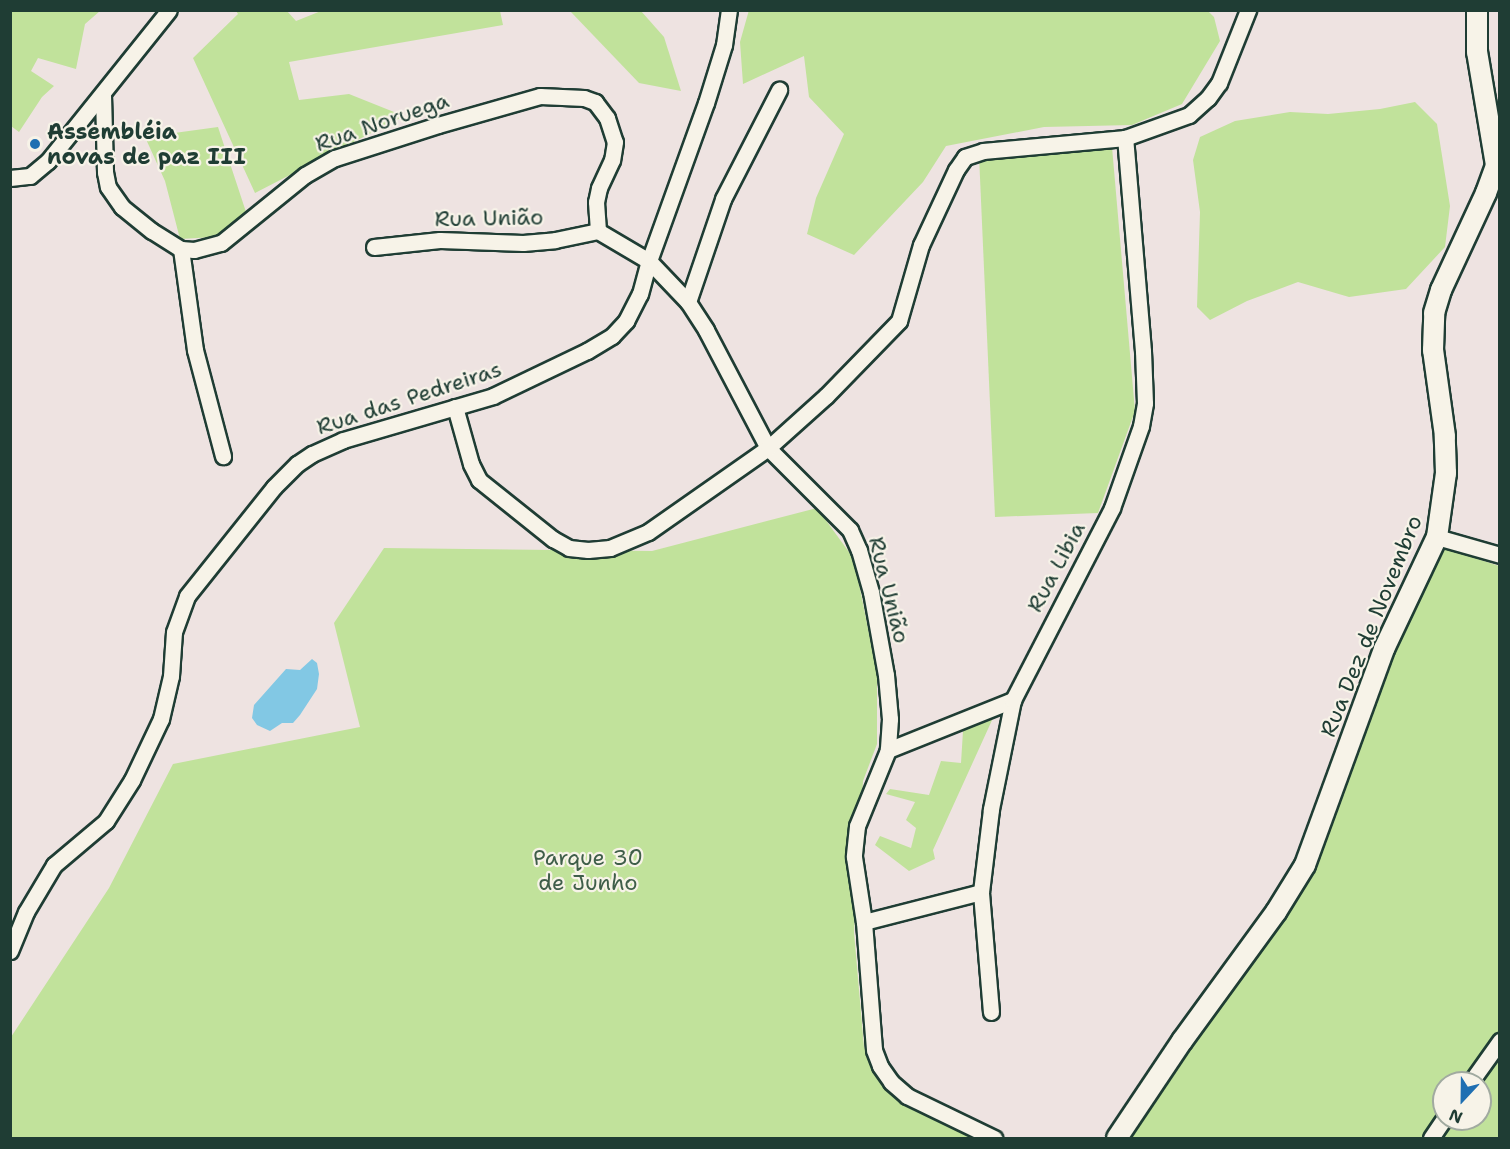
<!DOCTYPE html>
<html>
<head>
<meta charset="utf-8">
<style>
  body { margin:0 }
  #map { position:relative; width:1510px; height:1149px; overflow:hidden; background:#eee3e1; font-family:"Shantell Sans",sans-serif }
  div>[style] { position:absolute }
  .green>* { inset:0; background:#c1e29b }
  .water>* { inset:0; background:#82c8e4 }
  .roads { filter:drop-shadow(2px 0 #1f3d34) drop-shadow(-2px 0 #1f3d34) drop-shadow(0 2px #1f3d34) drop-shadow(0 -2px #1f3d34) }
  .minor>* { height:15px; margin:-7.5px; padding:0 7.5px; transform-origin:7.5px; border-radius:7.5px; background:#f7f3e8 }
  .major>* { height:20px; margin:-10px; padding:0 10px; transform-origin:10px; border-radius:10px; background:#f7f3e8 }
  .dots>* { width:16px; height:16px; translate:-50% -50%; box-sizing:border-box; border:3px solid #f7f3e8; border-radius:50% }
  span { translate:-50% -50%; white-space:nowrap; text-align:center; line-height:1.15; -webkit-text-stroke:4.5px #f7f3e8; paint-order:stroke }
  .street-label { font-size:22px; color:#1f3d34 }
  .poi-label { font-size:22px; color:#1f3d34; font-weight:700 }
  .left { translate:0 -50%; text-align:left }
  .park-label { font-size:22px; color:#3f5e49 }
  .frame { position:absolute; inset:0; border:12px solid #1f3d34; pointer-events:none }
  .north { position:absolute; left:1432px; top:1071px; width:60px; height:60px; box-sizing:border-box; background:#f7f3e8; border:2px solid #a1aaa0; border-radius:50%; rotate:202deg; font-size:16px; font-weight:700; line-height:24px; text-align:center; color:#1f3d34 }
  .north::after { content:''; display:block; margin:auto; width:21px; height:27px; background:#1f6fb2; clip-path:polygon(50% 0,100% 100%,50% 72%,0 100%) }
</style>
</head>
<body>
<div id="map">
  <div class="green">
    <div style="clip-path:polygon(11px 10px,100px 11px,85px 24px,76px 69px,38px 58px,31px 71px,54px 86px,42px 97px,19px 132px,11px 126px)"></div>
    <div style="clip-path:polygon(749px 10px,1208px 11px,1214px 17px,1220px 41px,1182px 104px,1132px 125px,1044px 127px,946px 146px,923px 182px,854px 255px,807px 234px,816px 198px,844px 134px,809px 97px,804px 56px,743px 84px,740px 42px)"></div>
    <div style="clip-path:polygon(236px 11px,287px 11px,296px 21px,321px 11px,500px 11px,503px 25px,289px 62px,299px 100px,349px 94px,404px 116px,255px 193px,193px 58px,238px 14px)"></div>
    <div style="clip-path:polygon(570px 11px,641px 11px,664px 37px,681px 91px,639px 83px)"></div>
    <div style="clip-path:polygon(1415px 102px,1437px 124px,1450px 206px,1445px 247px,1406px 289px,1349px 297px,1298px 282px,1247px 301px,1210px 320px,1197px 307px,1200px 212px,1193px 160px,1200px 137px,1235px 121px,1290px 112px,1328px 114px,1380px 109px)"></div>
    <div style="clip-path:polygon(218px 127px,246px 212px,215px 237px,180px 239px,165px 181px,145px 137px)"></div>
    <div style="clip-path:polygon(1112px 147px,1135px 411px,1098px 513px,995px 517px,979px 155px)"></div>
    <div style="clip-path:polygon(817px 508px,854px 559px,877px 673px,877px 744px,863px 781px,854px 932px,864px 1047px,888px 1089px,908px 1107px,976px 1138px,11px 1138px,11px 1037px,109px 888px,173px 764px,360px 727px,334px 623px,384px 548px,652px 551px)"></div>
    <div style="clip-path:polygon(evenodd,1442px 547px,1499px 566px,1499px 1138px,1128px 1138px,1251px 961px,1323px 845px,1380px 678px,1442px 547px,1444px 1083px,1480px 1083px,1480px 1119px,1444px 1119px,1444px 1083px)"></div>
    <div style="clip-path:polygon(993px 718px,933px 850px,935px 859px,909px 871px,875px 845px,880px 836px,911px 848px,916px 828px,906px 820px,915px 802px,886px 794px,890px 789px,929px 795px,941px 761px,961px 763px,963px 731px)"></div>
  </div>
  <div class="water">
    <div style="clip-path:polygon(312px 659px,317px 663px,319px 674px,317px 689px,300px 715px,293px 723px,282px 723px,270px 731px,257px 725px,252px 718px,254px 705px,286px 669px,300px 670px)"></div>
  </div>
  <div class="roads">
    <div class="minor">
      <div style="left:103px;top:95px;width:77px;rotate:88.5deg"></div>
      <div style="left:105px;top:172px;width:15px;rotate:79deg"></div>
      <div style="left:108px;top:187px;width:24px;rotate:55deg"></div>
      <div style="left:122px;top:207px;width:38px;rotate:39deg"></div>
      <div style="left:152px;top:231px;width:34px;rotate:32deg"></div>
      <div style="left:181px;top:249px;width:13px;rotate:4deg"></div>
      <div style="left:194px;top:250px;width:28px;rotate:-15deg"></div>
      <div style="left:221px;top:243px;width:108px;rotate:-39deg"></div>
      <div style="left:305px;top:175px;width:34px;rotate:-30deg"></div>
      <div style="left:335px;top:158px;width:108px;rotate:-17.8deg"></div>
      <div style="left:438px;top:125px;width:106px;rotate:-15.9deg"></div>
      <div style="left:540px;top:96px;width:44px;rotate:2.6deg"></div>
      <div style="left:584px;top:98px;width:12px;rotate:20deg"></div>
      <div style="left:595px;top:102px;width:20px;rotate:53deg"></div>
      <div style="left:607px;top:118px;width:25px;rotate:72deg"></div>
      <div style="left:615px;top:142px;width:18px;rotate:99deg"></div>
      <div style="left:612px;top:160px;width:31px;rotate:115deg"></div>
      <div style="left:599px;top:188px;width:14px;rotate:102deg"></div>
      <div style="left:596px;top:202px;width:29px;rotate:86deg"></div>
      <div style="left:10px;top:178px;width:20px;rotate:-6deg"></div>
      <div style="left:30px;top:176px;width:23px;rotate:-40deg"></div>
      <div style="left:48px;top:161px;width:193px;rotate:-51.3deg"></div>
      <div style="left:374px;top:247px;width:66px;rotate:-6.1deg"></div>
      <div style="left:440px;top:240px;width:83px;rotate:2.1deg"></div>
      <div style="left:523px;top:243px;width:32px;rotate:-5deg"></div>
      <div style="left:555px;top:240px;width:44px;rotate:-11.8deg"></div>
      <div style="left:598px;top:231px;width:59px;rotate:30.5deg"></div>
      <div style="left:649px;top:261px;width:57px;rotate:46.4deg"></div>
      <div style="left:688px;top:302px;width:33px;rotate:57deg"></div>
      <div style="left:706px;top:330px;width:133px;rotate:62.3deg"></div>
      <div style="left:768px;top:448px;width:116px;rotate:45deg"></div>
      <div style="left:850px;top:530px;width:22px;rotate:66deg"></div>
      <div style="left:859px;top:550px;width:44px;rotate:74.1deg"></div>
      <div style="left:871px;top:592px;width:84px;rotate:79.8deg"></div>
      <div style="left:886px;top:675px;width:44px;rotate:84.8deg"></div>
      <div style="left:890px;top:719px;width:31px;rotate:94deg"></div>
      <div style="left:888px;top:750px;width:82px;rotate:112.2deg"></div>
      <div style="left:857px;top:826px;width:31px;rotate:96deg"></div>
      <div style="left:854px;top:857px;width:66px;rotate:81.3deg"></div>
      <div style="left:864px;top:922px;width:128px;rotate:85.5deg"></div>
      <div style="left:874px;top:1050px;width:17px;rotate:69deg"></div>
      <div style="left:880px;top:1066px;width:19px;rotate:55deg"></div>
      <div style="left:891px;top:1082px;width:21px;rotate:41deg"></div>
      <div style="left:907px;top:1096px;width:97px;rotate:25.8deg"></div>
      <div style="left:181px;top:249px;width:102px;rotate:82.1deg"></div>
      <div style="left:195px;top:350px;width:110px;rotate:75.2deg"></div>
      <div style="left:688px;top:302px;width:109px;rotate:-71.2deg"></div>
      <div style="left:723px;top:199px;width:123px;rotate:-62.8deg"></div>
      <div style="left:455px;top:407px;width:59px;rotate:74.3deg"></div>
      <div style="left:471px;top:464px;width:18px;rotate:63deg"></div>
      <div style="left:479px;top:480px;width:95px;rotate:38.6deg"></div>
      <div style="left:553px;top:539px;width:18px;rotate:29deg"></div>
      <div style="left:569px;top:548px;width:19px;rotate:6deg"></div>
      <div style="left:588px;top:550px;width:22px;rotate:-5deg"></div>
      <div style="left:610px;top:548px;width:41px;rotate:-22.8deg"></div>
      <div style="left:648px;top:532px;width:146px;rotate:-35deg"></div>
      <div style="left:768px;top:448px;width:78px;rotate:-41.9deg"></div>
      <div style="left:826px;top:396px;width:105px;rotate:-45.8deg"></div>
      <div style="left:899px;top:321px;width:79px;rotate:-73.9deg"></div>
      <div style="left:921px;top:245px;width:83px;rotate:-65deg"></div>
      <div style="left:956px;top:170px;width:16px;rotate:-55deg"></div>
      <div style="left:965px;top:157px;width:19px;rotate:-18deg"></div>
      <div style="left:983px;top:151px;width:143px;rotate:-5.2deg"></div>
      <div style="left:1125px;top:138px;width:68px;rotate:-19.8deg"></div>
      <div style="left:1189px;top:115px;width:25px;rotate:-42deg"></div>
      <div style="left:1208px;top:98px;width:19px;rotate:-54deg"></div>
      <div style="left:1219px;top:83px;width:79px;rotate:-68.3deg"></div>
      <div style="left:1437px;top:537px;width:66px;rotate:15.9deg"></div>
      <div style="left:888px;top:750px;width:135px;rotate:-21.8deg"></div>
      <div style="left:864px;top:922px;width:121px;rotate:-14.4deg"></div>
      <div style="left:10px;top:951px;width:42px;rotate:-67.7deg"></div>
      <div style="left:26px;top:912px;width:55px;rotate:-59.2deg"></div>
      <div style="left:54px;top:865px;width:68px;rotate:-40.2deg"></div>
      <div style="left:106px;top:821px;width:49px;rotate:-57.6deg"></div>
      <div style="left:132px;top:780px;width:68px;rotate:-64.6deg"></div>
      <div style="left:161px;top:719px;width:44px;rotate:-76.9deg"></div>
      <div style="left:171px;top:676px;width:44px;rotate:-86.1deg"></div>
      <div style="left:174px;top:632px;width:38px;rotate:-70deg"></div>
      <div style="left:187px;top:596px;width:139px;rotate:-51.4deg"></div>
      <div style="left:274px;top:487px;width:33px;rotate:-45deg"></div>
      <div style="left:297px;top:464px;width:18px;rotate:-34deg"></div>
      <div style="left:312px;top:454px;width:34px;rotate:-24deg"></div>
      <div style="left:343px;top:440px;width:156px;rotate:-16.3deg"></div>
      <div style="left:493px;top:396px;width:104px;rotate:-25.6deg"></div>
      <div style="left:587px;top:351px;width:29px;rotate:-31deg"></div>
      <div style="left:612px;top:336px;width:21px;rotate:-47deg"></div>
      <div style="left:626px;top:321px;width:30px;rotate:-63deg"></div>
      <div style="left:640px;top:294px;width:34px;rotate:-75deg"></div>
      <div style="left:649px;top:261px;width:168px;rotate:-70.2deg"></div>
      <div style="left:706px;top:103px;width:61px;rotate:-72.8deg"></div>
      <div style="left:724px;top:45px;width:35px;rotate:-82deg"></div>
      <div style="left:991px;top:1012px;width:120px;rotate:-94.8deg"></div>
      <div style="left:981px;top:892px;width:84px;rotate:-83.1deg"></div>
      <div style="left:991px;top:809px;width:111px;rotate:-78.6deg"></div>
      <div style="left:1013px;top:700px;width:216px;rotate:-62.7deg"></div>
      <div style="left:1112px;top:508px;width:87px;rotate:-70.5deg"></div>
      <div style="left:1141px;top:426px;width:23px;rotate:-80deg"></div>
      <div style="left:1145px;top:403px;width:52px;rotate:-92.2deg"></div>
      <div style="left:1143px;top:351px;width:214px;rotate:-94.8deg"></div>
      <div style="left:1470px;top:1083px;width:52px;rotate:-54.5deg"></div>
      <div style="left:1431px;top:1138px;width:23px;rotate:-56deg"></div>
    </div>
    <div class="major">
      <div style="left:1117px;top:1138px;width:117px;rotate:-56.2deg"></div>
      <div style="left:1182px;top:1041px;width:160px;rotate:-53.9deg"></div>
      <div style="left:1276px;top:912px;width:55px;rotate:-58.3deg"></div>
      <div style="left:1305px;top:865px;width:230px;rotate:-69.9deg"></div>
      <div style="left:1384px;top:649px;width:124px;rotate:-64.7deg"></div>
      <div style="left:1437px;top:537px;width:65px;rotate:-82deg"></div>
      <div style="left:1446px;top:473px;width:37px;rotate:-92deg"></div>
      <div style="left:1445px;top:436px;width:87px;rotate:-97.9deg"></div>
      <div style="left:1433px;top:350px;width:37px;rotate:-88deg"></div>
      <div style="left:1434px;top:313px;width:24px;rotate:-73deg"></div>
      <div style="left:1441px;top:290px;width:107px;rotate:-65.1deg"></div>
      <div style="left:1486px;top:193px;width:30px;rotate:-70deg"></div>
      <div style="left:1496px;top:165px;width:115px;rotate:-99.5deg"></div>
      <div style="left:1477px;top:52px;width:42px;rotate:-90deg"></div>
    </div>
  </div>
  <div class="dots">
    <div style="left:35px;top:144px;background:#1f6fb2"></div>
  </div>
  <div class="street-label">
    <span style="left:382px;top:122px;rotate:-19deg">Rua Noruega</span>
    <span style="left:489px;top:218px;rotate:-1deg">Rua União</span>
    <span style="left:409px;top:398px;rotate:-18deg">Rua das Pedreiras</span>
    <span style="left:1056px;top:567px;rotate:-62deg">Rua Libia</span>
    <span style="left:889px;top:590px;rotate:76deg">Rua União</span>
    <span style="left:1371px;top:626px;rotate:-68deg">Rua Dez de Novembro</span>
  </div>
  <div class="poi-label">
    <span class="left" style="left:47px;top:144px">Assembléia<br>novas de paz III</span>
  </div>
  <div class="park-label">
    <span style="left:588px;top:870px">Parque 30<br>de Junho</span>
  </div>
  <div class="frame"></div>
  <div class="north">N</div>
</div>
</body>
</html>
